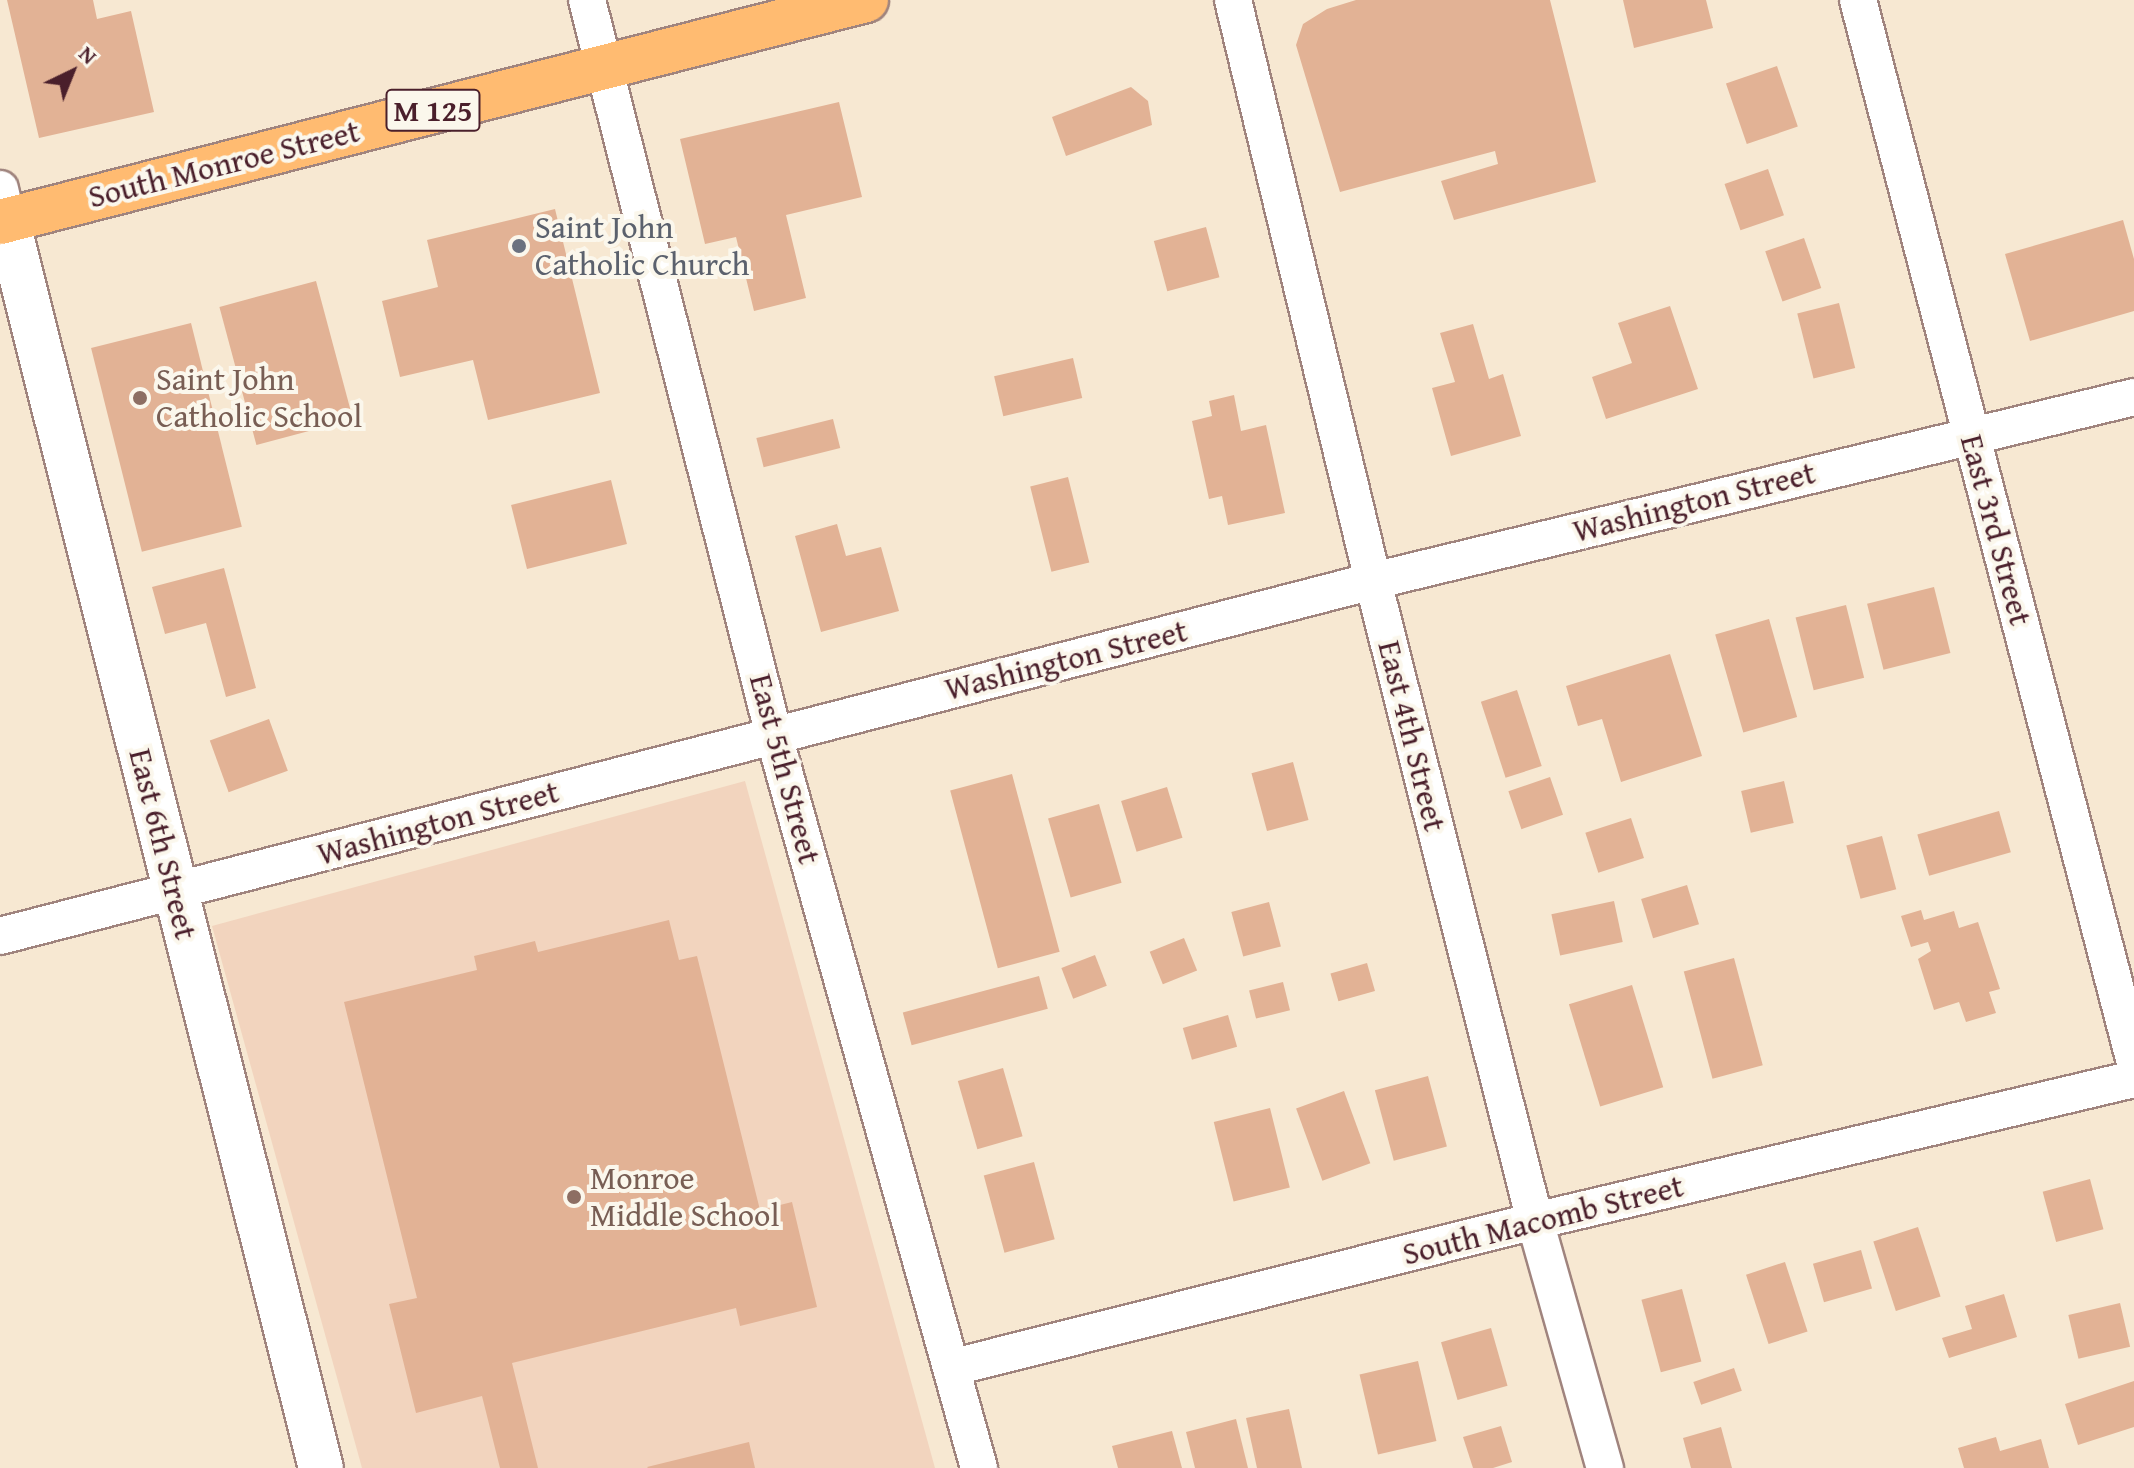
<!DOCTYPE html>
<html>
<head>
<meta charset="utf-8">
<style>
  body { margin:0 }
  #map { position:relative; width:2134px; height:1468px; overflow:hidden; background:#f7e8d2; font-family:"Gentium Book Plus",serif }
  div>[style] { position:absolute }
  .built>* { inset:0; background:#f2d4be }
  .building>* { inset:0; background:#e2b295; transform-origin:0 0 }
  .roads { filter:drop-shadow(2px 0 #a0847e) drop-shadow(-2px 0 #a0847e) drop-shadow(0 2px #a0847e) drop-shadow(0 -2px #a0847e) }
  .minor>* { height:36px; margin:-18px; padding:0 18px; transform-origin:18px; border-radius:18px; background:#fff }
  .tertiary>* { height:44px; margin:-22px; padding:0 22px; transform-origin:22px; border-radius:22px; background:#fff }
  .primary>* { height:44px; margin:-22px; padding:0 22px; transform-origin:22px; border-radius:22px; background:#ffbb71 }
  .dots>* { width:22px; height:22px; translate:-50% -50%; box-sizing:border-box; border:4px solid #fbf7ec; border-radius:50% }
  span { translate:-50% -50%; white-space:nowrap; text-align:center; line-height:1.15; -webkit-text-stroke:8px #fbf7ec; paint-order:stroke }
  .shield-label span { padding:2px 6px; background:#fbf7ec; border:2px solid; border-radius:6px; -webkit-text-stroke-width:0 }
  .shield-label { font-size:30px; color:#4a1f2b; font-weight:700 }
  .street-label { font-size:32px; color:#4a1f2b }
  .worship-label { font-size:32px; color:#5b616d }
  .left { translate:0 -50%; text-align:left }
  .education-label { font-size:32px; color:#785e54 }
  .north { position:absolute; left:32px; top:32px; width:80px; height:80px; -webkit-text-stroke:6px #fbf7ec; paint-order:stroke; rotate:43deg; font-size:22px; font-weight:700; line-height:32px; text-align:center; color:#4a1f2b }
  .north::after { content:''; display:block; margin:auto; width:28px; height:36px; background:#4a1f2b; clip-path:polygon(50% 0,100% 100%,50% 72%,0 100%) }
</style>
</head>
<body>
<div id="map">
  <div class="built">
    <div style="clip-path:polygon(745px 781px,935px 1468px,362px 1468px,212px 926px)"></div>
  </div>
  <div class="building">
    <div style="clip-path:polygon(7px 0,93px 0,97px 19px,131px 11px,154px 112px,39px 138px)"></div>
    <div style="clip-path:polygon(1356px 0,1550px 0,1596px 182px,1454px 220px,1441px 181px,1498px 164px,1495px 151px,1340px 192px,1296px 45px,1303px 24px,1327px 9px)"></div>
    <div style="clip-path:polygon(1623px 0,1706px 0,1713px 28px,1634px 48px)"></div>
    <div style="left:1777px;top:66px;width:64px;height:54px;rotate:71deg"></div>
    <div style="clip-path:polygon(1131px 87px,1148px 101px,1152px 125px,1066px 156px,1052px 117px)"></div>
    <div style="clip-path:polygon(839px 102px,862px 197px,786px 215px,806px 298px,754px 311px,736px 237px,705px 244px,680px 139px)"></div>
    <div style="left:1768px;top:169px;width:49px;height:46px;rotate:71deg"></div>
    <div style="clip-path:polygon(555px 209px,600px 393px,488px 420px,473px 360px,400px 377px,382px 301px,438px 287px,427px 240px)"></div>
    <div style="clip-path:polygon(2123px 220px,2134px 259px,2134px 311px,2030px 341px,2005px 254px)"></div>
    <div style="left:1206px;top:227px;width:52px;height:54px;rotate:75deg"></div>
    <div style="left:1804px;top:238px;width:53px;height:41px;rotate:71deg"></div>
    <div style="left:316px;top:281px;width:143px;height:100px;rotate:75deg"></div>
    <div style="left:1839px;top:303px;width:67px;height:43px;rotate:76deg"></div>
    <div style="clip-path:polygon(1670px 306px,1698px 389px,1606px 419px,1592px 377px,1632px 363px,1618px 323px)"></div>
    <div style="left:191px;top:323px;width:210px;height:103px;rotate:76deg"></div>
    <div style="clip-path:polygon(1473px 324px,1489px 379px,1503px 374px,1521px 436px,1451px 456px,1432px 388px,1455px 382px,1440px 333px)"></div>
    <div style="left:1073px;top:358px;width:41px;height:81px;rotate:77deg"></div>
    <div style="clip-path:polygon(1234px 395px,1241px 431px,1266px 425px,1285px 513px,1228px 525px,1222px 496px,1209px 499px,1192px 421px,1212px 416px,1209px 401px)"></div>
    <div style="left:833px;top:419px;width:30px;height:79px;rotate:76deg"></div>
    <div style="left:1068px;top:477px;width:88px;height:39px;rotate:76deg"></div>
    <div style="left:611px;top:480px;width:66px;height:103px;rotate:76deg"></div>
    <div style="clip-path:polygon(837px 524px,846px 556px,881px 547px,899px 611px,821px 632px,795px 536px)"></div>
    <div style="clip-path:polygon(224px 568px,256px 688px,226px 697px,206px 623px,165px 634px,152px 587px)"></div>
    <div style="left:1934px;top:587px;width:68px;height:69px;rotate:76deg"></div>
    <div style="left:1846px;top:605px;width:75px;height:52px;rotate:76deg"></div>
    <div style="left:1769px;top:619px;width:102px;height:56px;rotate:74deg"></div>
    <div style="clip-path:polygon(1670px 654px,1702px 756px,1621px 782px,1602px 719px,1578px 726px,1566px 686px)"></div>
    <div style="left:1517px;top:690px;width:80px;height:38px;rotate:72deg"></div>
    <div style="left:269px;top:719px;width:55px;height:63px;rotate:70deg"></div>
    <div style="left:1293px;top:762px;width:60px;height:43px;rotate:75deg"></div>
    <div style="left:1012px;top:774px;width:184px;height:64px;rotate:75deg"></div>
    <div style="left:1550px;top:777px;width:40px;height:44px;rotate:71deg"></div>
    <div style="left:1784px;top:781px;width:43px;height:44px;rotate:77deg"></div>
    <div style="left:1167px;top:787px;width:53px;height:48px;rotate:73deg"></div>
    <div style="left:1099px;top:804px;width:82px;height:53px;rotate:74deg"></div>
    <div style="left:1999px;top:811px;width:43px;height:85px;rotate:74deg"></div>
    <div style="left:1631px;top:818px;width:42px;height:48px;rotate:72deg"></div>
    <div style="left:1882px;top:836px;width:55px;height:37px;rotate:75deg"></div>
    <div style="left:1687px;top:885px;width:41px;height:48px;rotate:73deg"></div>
    <div style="left:1614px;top:901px;width:42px;height:64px;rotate:78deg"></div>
    <div style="left:1269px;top:902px;width:46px;height:39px;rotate:75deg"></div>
    <div style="clip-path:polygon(1921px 910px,1924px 920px,1954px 911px,1959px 928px,1978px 922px,2000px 989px,1989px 992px,1996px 1013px,1966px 1022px,1959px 1002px,1934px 1010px,1918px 959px,1931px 951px,1928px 942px,1911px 947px,1901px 916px)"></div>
    <div style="clip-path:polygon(669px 920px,679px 960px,697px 956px,760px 1210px,792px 1202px,817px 1307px,740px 1326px,736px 1308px,512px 1363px,538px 1468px,500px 1468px,482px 1396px,416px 1413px,389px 1304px,417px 1298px,344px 1002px,477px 970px,474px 956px,535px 941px,538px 952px)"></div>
    <div style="left:1184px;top:938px;width:35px;height:37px;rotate:68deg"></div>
    <div style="left:1095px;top:955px;width:33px;height:36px;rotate:69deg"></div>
    <div style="left:1734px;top:958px;width:111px;height:52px;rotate:75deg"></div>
    <div style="left:1367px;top:963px;width:29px;height:38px;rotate:74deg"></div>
    <div style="left:1039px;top:976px;width:34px;height:141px;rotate:75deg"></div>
    <div style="left:1283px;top:982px;width:29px;height:35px;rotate:76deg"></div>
    <div style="left:1632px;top:985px;width:107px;height:66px;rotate:73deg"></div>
    <div style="left:1228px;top:1015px;width:33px;height:47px;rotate:74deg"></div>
    <div style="left:1003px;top:1068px;width:71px;height:47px;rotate:74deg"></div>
    <div style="left:1428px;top:1076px;width:73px;height:55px;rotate:75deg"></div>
    <div style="left:1344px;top:1091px;width:77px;height:51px;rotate:70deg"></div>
    <div style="left:1270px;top:1108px;width:82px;height:58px;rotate:76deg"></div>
    <div style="left:1034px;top:1162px;width:80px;height:52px;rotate:75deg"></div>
    <div style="left:2090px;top:1179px;width:52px;height:49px;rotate:75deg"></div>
    <div style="left:1918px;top:1227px;width:73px;height:47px;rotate:72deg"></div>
    <div style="left:1861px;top:1250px;width:40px;height:50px;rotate:74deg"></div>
    <div style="left:1785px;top:1262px;width:73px;height:41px;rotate:72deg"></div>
    <div style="left:1682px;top:1289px;width:75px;height:42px;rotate:75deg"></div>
    <div style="clip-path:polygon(2004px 1294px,2017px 1337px,1949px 1358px,1942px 1338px,1972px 1329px,1965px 1306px)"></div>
    <div style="left:2120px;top:1303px;width:45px;height:53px;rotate:77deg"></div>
    <div style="left:1491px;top:1328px;width:60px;height:52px;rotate:74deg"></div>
    <div style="left:1418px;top:1361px;width:82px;height:60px;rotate:77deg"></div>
    <div style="left:1734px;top:1368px;width:24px;height:43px;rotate:71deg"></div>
    <div style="clip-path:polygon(2134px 1381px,2134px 1427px,2078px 1445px,2065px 1404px)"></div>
    <div style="clip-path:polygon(1289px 1409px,1302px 1468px,1257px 1468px,1246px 1418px)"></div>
    <div style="clip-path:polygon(1236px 1419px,1248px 1468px,1195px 1468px,1186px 1432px)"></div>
    <div style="clip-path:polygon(1501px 1426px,1512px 1462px,1493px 1468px,1473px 1468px,1463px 1437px)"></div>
    <div style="clip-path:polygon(1721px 1427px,1732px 1468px,1691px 1468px,1683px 1438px)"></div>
    <div style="clip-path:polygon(1172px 1431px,1182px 1468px,1118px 1468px,1112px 1446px)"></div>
    <div style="clip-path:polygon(1996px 1437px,2000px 1451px,2041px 1439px,2049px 1468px,1964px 1468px,1958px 1448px)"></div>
    <div style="clip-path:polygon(749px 1442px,755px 1468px,648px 1468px,647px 1467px)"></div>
  </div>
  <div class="roads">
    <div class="minor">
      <div style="left:587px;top:0;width:759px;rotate:75.74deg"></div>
      <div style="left:774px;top:736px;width:760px;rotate:74.35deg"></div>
      <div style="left:1233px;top:0;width:598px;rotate:76.45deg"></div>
      <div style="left:1373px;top:581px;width:660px;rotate:75.8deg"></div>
      <div style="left:1535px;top:1221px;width:257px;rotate:74.2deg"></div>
      <div style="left:1858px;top:0;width:1094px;rotate:75.39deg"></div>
      <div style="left:0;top:189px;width:32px;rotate:77deg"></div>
      <div style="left:0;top:936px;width:1418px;rotate:-14.5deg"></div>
      <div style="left:1373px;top:581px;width:783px;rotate:-13.59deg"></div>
      <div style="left:954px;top:1367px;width:599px;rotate:-14.11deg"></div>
      <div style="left:1535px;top:1221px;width:616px;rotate:-13.34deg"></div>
    </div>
    <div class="tertiary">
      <div style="left:7px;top:220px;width:1287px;rotate:75.88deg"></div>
    </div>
    <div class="primary">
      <div style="left:0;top:222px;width:894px;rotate:-14.38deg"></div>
    </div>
  </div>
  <div class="dots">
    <div style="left:519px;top:246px;background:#6b7280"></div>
    <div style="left:140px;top:398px;background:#8d6e63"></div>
    <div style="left:574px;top:1197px;background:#8d6e63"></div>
  </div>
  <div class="shield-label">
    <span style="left:433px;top:110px">M 125</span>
  </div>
  <div class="street-label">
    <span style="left:224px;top:164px;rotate:-14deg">South Monroe Street</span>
    <span style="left:1694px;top:502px;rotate:-14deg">Washington Street</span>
    <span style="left:1996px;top:530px;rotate:75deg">East 3rd Street</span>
    <span style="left:1066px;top:660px;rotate:-14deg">Washington Street</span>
    <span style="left:1412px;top:736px;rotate:76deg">East 4th Street</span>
    <span style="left:785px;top:769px;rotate:75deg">East 5th Street</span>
    <span style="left:438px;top:823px;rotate:-15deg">Washington Street</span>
    <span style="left:163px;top:844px;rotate:76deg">East 6th Street</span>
    <span style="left:1543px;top:1220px;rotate:-14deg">South Macomb Street</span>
  </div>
  <div class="worship-label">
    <span class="left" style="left:535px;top:246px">Saint John<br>Catholic Church</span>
  </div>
  <div class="education-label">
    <span class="left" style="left:156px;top:398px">Saint John<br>Catholic School</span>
    <span class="left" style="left:590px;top:1197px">Monroe<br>Middle School</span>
  </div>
  <div class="north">N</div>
</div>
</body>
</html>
